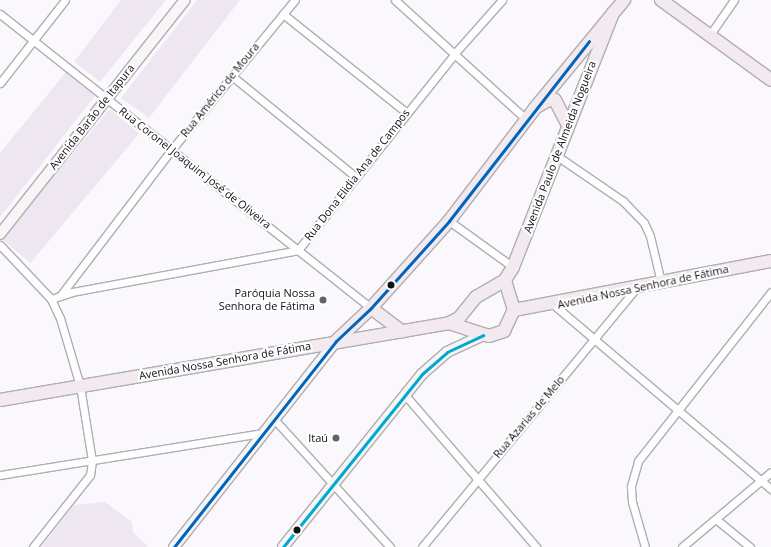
<!DOCTYPE html>
<html>
<head>
<meta charset="utf-8">
<style>
  body { margin:0 }
  #map { position:relative; width:771px; height:547px; overflow:hidden; background:#fbf8fd; font-family:"Open Sans",sans-serif }
  div>[style] { position:absolute }
  .built>* { inset:0; background:#eee7f1; transform-origin:0 0 }
  .roads { filter:drop-shadow(1px 0 #b0aeb1) drop-shadow(-1px 0 #b0aeb1) drop-shadow(0 1px #b0aeb1) drop-shadow(0 -1px #b0aeb1) }
  .street>* { height:7px; margin:-3.5px; padding:0 3.5px; transform-origin:3.5px; border-radius:3.5px; background:#fefeff }
  .secondary>* { height:10px; margin:-5px; padding:0 5px; transform-origin:5px; border-radius:5px; background:#f8f5f7 }
  .primary>* { height:12px; margin:-6px; padding:0 6px; transform-origin:6px; border-radius:6px; background:#f2eaef }
  .bus-1>* { height:3px; margin:-1.5px; padding:0 1.5px; transform-origin:1.5px; border-radius:1.5px; background:#0065bd }
  .bus-2>* { height:3px; margin:-1.5px; padding:0 1.5px; transform-origin:1.5px; border-radius:1.5px; background:#00a9ce }
  .dots>* { width:11px; height:11px; translate:-50% -50%; box-sizing:border-box; border:2px solid #fff; border-radius:50% }
  span { translate:-50% -50%; white-space:nowrap; text-align:center; line-height:1.15; -webkit-text-stroke:4px #fff; paint-order:stroke }
  .street-label { font-size:11px; color:#121113 }
  .poi-label { font-size:11px; color:#121113 }
  .right { translate:-100% -50%; text-align:right }
</style>
</head>
<body>
<div id="map">
  <div class="built">
    <div style="clip-path:polygon(121px 0,166px 0,100px 82px,74px 62px)"></div>
    <div style="clip-path:polygon(197px 0,240px 0,149px 118px,121px 98px)"></div>
    <div style="clip-path:polygon(66px 72px,95px 96px,0 217px,0 153px)"></div>
    <div style="left:110px;top:109px;width:38px;height:169px;rotate:40deg"></div>
    <div style="clip-path:polygon(105px 502px,132px 522px,133px 532px,148px 547px,41px 547px,74px 505px)"></div>
  </div>
  <div class="roads">
    <div class="street">
      <div style="left:395px;top:0;width:178px;rotate:42.3deg"></div>
      <div style="left:0;top:14px;width:473px;rotate:38.4deg"></div>
      <div style="left:283px;top:14px;width:159px;rotate:38.6deg"></div>
      <div style="left:709px;top:36px;width:44px;rotate:-55.2deg"></div>
      <div style="left:232px;top:76px;width:160px;rotate:39.2deg"></div>
      <div style="left:0;top:83px;width:105px;rotate:-51.9deg"></div>
      <div style="left:557px;top:156px;width:80px;rotate:34.3deg"></div>
      <div style="left:623px;top:201px;width:30px;rotate:46deg"></div>
      <div style="left:644px;top:223px;width:14px;rotate:65deg"></div>
      <div style="left:650px;top:236px;width:47px;rotate:76.6deg"></div>
      <div style="left:449px;top:221px;width:79px;rotate:35.7deg"></div>
      <div style="left:0;top:245px;width:74px;rotate:46.6deg"></div>
      <div style="left:51px;top:299px;width:21px;rotate:65deg"></div>
      <div style="left:60px;top:318px;width:71px;rotate:73.6deg"></div>
      <div style="left:80px;top:386px;width:76px;rotate:80.9deg"></div>
      <div style="left:92px;top:461px;width:14px;rotate:98deg"></div>
      <div style="left:90px;top:475px;width:92px;rotate:128.4deg"></div>
      <div style="left:60px;top:296px;width:185px;rotate:-52.7deg"></div>
      <div style="left:172px;top:149px;width:193px;rotate:-50.5deg"></div>
      <div style="left:51px;top:299px;width:22px;rotate:-18deg"></div>
      <div style="left:72px;top:292px;width:230px;rotate:-10.5deg"></div>
      <div style="left:298px;top:250px;width:252px;rotate:-51.4deg"></div>
      <div style="left:455px;top:53px;width:71px;rotate:-48.4deg"></div>
      <div style="left:554px;top:305px;width:285px;rotate:40.3deg"></div>
      <div style="left:405px;top:395px;width:201px;rotate:49.2deg"></div>
      <div style="left:274px;top:419px;width:173px;rotate:47.8deg"></div>
      <div style="left:0;top:475px;width:266px;rotate:-9.1deg"></div>
      <div style="left:717px;top:520px;width:43px;rotate:39.3deg"></div>
      <div style="left:422px;top:547px;width:336px;rotate:-50.4deg"></div>
      <div style="left:645px;top:547px;width:47px;rotate:-106.1deg"></div>
      <div style="left:632px;top:502px;width:16px;rotate:-94deg"></div>
      <div style="left:631px;top:486px;width:26px;rotate:-74deg"></div>
      <div style="left:638px;top:461px;width:215px;rotate:-51.8deg"></div>
      <div style="left:682px;top:547px;width:116px;rotate:-40.1deg"></div>
    </div>
    <div class="secondary">
      <div style="left:0;top:234px;width:298px;rotate:-51.7deg"></div>
      <div style="left:174px;top:547px;width:262px;rotate:-51.8deg"></div>
      <div style="left:283px;top:547px;width:222px;rotate:-51.2deg"></div>
      <div style="left:422px;top:374px;width:33px;rotate:-41deg"></div>
      <div style="left:447px;top:352px;width:40px;rotate:-25deg"></div>
    </div>
    <div class="primary">
      <div style="left:661px;top:0;width:136px;rotate:36deg"></div>
      <div style="left:538px;top:106px;width:14px;rotate:-30deg"></div>
      <div style="left:550px;top:99px;width:5px;rotate:11deg"></div>
      <div style="left:555px;top:100px;width:29px;rotate:63deg"></div>
      <div style="left:371px;top:308px;width:39px;rotate:37deg"></div>
      <div style="left:514px;top:310px;width:262px;rotate:-10.8deg"></div>
      <div style="left:449px;top:323px;width:42px;rotate:18deg"></div>
      <div style="left:489px;top:336px;width:16px;rotate:-18deg"></div>
      <div style="left:504px;top:331px;width:23px;rotate:-65deg"></div>
      <div style="left:514px;top:310px;width:31px;rotate:-107deg"></div>
      <div style="left:336px;top:341px;width:48px;rotate:-43.3deg"></div>
      <div style="left:371px;top:308px;width:117px;rotate:-48.1deg"></div>
      <div style="left:449px;top:221px;width:142px;rotate:-52.7deg"></div>
      <div style="left:535px;top:108px;width:140px;rotate:-50.5deg"></div>
      <div style="left:0;top:400px;width:456px;rotate:-9.7deg"></div>
      <div style="left:449px;top:323px;width:11px;rotate:-27deg"></div>
      <div style="left:459px;top:318px;width:27px;rotate:-51deg"></div>
      <div style="left:476px;top:297px;width:34px;rotate:-30deg"></div>
      <div style="left:505px;top:280px;width:15px;rotate:-58deg"></div>
      <div style="left:513px;top:267px;width:273px;rotate:-68.5deg"></div>
    </div>
  </div>
  <div class="bus-1">
    <div style="left:174px;top:547px;width:262px;rotate:-51.8deg"></div>
    <div style="left:336px;top:341px;width:48px;rotate:-43.3deg"></div>
    <div style="left:371px;top:308px;width:117px;rotate:-48.1deg"></div>
    <div style="left:449px;top:221px;width:228px;rotate:-52.1deg"></div>
  </div>
  <div class="bus-2">
    <div style="left:283px;top:547px;width:222px;rotate:-51.2deg"></div>
    <div style="left:422px;top:374px;width:33px;rotate:-41deg"></div>
    <div style="left:447px;top:352px;width:40px;rotate:-25deg"></div>
  </div>
  <div class="dots">
    <div style="left:391px;top:285px;background:#121113"></div>
    <div style="left:323px;top:300px;background:#646265"></div>
    <div style="left:336px;top:438px;background:#646265"></div>
    <div style="left:297px;top:530px;background:#121113"></div>
  </div>
  <div class="street-label">
    <span style="left:220px;top:90px;rotate:-51deg">Rua Américo de Moura</span>
    <span style="left:92px;top:117px;rotate:-52deg">Avenida Barão de Itapura</span>
    <span style="left:560px;top:147px;rotate:-69deg">Avenida Paulo de Almeida Nogueira</span>
    <span style="left:195px;top:168px;rotate:38deg">Rua Coronel Joaquim José de Oliveira</span>
    <span style="left:357px;top:175px;rotate:-52deg">Rua Dona Elidia Ana de Campos</span>
    <span style="left:643px;top:287px;rotate:-12deg">Avenida Nossa Senhora de Fátima</span>
    <span style="left:225px;top:361px;rotate:-10deg">Avenida Nossa Senhora de Fátima</span>
    <span style="left:529px;top:417px;rotate:-50deg">Rua Azarias de Melo</span>
  </div>
  <div class="poi-label">
    <span class="right" style="left:315px;top:300px">Paróquia Nossa<br>Senhora de Fátima</span>
    <span class="right" style="left:328px;top:438px">Itaú</span>
  </div>
</div>
</body>
</html>
